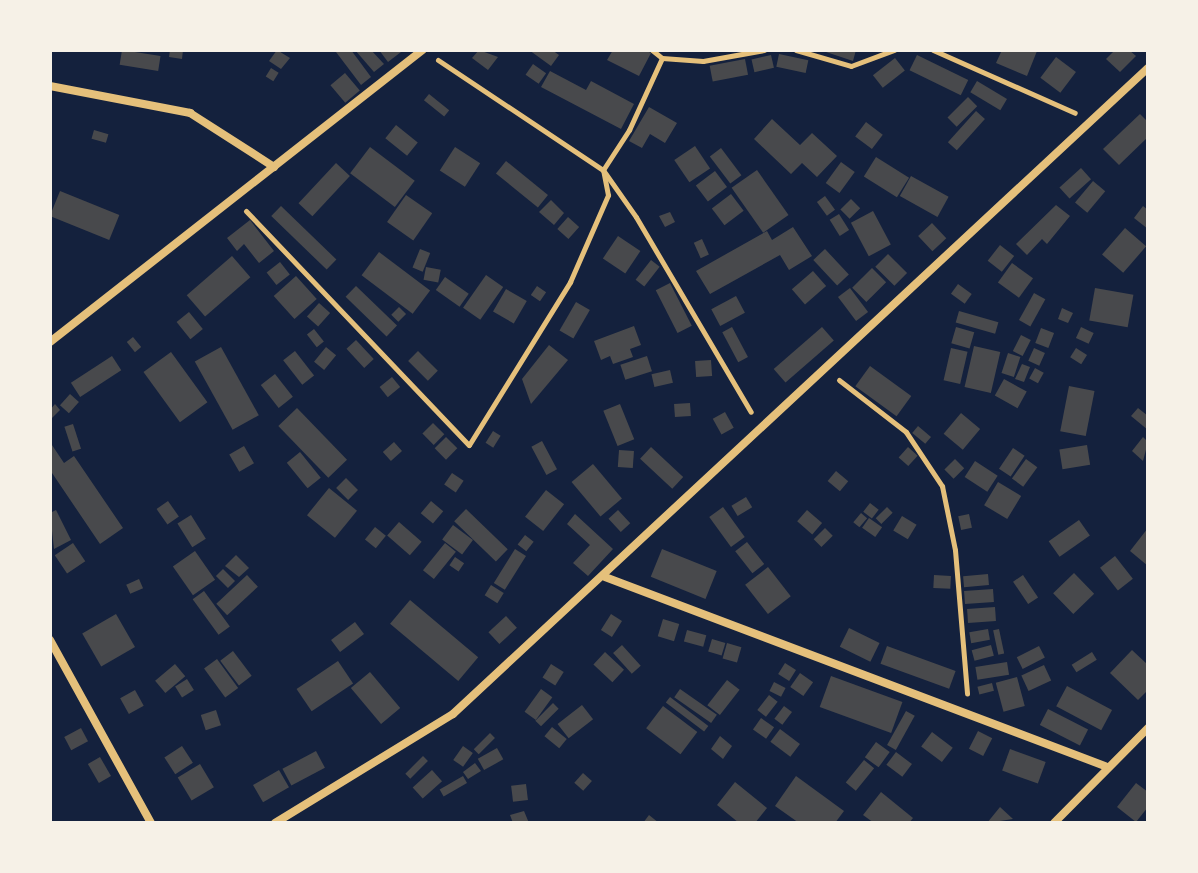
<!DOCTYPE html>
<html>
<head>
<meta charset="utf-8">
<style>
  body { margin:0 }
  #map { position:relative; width:1198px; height:873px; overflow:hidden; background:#14213d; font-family:Roboto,sans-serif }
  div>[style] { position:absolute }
  .building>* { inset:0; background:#48494c; transform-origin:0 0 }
  .path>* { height:5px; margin:-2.5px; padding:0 2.5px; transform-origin:2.5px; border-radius:2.5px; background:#e5c07b }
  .minor>* { height:8px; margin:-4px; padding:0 4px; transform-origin:4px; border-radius:4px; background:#e5c07b }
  span { translate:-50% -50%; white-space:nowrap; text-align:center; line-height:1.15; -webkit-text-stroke:8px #f6f1e7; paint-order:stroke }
  .frame { position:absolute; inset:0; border:52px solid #f6f1e7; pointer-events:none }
</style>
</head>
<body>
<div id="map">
  <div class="building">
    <div style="left:122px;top:50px;width:39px;height:15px;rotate:9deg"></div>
    <div style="clip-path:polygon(170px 50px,183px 50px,182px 59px,169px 57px)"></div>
    <div style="clip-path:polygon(277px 50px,290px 58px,281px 69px,269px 61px)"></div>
    <div style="clip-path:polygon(340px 50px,351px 50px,371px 77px,361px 85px,336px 52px)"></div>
    <div style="clip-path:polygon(355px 50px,371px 50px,384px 64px,374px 72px)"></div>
    <div style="clip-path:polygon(379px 50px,399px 50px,401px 52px,388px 62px)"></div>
    <div style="clip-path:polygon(479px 50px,498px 57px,488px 70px,472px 58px)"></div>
    <div style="clip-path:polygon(529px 50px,552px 50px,559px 55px,551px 66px)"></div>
    <div style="clip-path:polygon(613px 50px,645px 50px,651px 53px,639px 76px,607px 60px)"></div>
    <div style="clip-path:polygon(820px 50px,856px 50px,853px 61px)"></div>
    <div style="clip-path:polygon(1002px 50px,1037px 51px,1027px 76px,996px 63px)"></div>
    <div style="clip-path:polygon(1115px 50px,1129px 50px,1136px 56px,1120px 72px,1106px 59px)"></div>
    <div style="left:779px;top:54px;width:30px;height:13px;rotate:12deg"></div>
    <div style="left:771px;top:55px;width:13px;height:20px;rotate:77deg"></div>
    <div style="left:917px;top:55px;width:57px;height:17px;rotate:26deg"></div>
    <div style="left:1056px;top:57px;width:25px;height:26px;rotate:37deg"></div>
    <div style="left:895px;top:58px;width:16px;height:28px;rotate:52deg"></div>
    <div style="left:745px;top:59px;width:16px;height:36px;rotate:79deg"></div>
    <div style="left:533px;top:64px;width:16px;height:13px;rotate:35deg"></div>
    <div style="left:271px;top:68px;width:9px;height:10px;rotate:32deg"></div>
    <div style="clip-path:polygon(550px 71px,586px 90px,591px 81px,634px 104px,621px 129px,541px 87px)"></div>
    <div style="left:345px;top:73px;width:23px;height:19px;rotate:50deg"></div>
    <div style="left:977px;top:81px;width:35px;height:13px;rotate:31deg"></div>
    <div style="left:429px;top:94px;width:26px;height:8px;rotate:39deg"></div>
    <div style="left:968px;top:97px;width:13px;height:29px;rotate:45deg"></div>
    <div style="clip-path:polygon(649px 107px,677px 123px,665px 143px,650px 134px,642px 148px,629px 141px)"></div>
    <div style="left:976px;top:111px;width:12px;height:42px;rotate:42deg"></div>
    <div style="clip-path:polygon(1140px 114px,1148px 122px,1148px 137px,1119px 165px,1103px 149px)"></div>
    <div style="clip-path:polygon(772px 119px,800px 145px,812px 133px,837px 156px,817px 177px,802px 163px,791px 174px,754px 139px)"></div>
    <div style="left:866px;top:122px;width:21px;height:18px;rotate:37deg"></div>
    <div style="left:396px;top:125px;width:28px;height:17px;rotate:39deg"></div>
    <div style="left:94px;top:130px;width:15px;height:9px;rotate:16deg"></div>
    <div style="left:695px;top:146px;width:27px;height:25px;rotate:56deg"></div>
    <div style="left:370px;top:147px;width:56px;height:33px;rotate:37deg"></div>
    <div style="left:455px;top:147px;width:30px;height:28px;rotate:33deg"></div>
    <div style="left:721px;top:148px;width:34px;height:14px;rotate:53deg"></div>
    <div style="left:876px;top:157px;width:39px;height:23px;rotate:32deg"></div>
    <div style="left:506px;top:161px;width:54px;height:16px;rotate:39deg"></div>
    <div style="left:841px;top:162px;width:17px;height:26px;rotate:36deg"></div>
    <div style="left:336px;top:163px;width:19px;height:55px;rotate:43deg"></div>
    <div style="left:1081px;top:168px;width:15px;height:29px;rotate:48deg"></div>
    <div style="left:757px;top:170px;width:55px;height:31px;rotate:55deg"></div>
    <div style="left:715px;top:171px;width:20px;height:24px;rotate:53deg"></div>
    <div style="left:911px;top:176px;width:43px;height:23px;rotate:29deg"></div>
    <div style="left:1093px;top:181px;width:16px;height:28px;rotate:40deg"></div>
    <div style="left:60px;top:191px;width:64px;height:27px;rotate:22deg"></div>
    <div style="left:731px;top:194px;width:21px;height:24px;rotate:53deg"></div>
    <div style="left:406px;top:195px;width:32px;height:33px;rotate:35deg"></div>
    <div style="left:825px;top:196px;width:17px;height:10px;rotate:54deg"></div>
    <div style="left:851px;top:199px;width:13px;height:15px;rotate:45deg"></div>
    <div style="clip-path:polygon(551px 200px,564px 213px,554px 225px,539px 212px)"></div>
    <div style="clip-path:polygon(1056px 205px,1070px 216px,1047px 244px,1042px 239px,1027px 255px,1016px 244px)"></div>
    <div style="left:281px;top:206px;width:77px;height:14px;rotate:44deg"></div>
    <div style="clip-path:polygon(1143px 206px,1148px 210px,1148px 229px,1134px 218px)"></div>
    <div style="left:873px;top:211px;width:38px;height:25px;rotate:62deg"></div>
    <div style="clip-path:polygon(670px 212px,675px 222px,665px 227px,659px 216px)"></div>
    <div style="left:839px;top:214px;width:19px;height:11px;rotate:58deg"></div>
    <div style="left:568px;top:217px;width:15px;height:16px;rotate:42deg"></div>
    <div style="clip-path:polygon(250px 220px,274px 251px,259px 263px,244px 244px,237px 251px,227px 238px)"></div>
    <div style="left:932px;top:223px;width:21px;height:19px;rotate:47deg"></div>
    <div style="clip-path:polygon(793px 227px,812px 256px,789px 270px,780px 255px,710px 294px,696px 271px,767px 231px,772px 240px)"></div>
    <div style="left:1125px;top:228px;width:28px;height:35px;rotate:41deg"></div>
    <div style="left:618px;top:236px;width:27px;height:27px;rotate:34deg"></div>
    <div style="left:702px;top:239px;width:17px;height:9px;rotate:66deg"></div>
    <div style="left:1000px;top:245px;width:18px;height:20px;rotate:38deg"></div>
    <div style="left:420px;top:249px;width:11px;height:20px;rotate:22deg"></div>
    <div style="left:825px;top:249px;width:35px;height:16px;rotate:47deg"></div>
    <div style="left:379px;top:252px;width:64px;height:29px;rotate:37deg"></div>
    <div style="left:888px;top:254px;width:27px;height:18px;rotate:45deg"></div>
    <div style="left:232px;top:256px;width:28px;height:60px;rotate:49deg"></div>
    <div style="left:651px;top:260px;width:11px;height:25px;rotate:38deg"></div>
    <div style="left:280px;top:262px;width:16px;height:17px;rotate:52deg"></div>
    <div style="left:1012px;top:263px;width:26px;height:24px;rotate:36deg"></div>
    <div style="left:426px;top:267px;width:15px;height:13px;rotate:11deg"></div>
    <div style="left:872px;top:268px;width:20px;height:28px;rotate:45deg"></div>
    <div style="left:813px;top:271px;width:20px;height:28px;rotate:49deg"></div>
    <div style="left:486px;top:275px;width:21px;height:40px;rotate:35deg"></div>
    <div style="left:296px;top:276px;width:31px;height:30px;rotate:48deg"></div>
    <div style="left:445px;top:277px;width:29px;height:16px;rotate:35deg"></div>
    <div style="left:670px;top:283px;width:48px;height:16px;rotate:63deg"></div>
    <div style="left:958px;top:284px;width:17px;height:12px;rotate:36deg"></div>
    <div style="left:356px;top:286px;width:57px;height:15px;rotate:44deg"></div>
    <div style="left:537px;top:286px;width:11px;height:11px;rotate:34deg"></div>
    <div style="left:850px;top:288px;width:30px;height:15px;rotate:53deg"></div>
    <div style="left:1095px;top:288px;width:39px;height:33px;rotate:10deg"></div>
    <div style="left:506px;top:289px;width:24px;height:26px;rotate:30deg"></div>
    <div style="left:1034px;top:293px;width:13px;height:31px;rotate:29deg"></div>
    <div style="left:736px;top:296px;width:19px;height:28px;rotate:62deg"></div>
    <div style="left:576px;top:302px;width:16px;height:33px;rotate:30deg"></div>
    <div style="left:319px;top:303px;width:15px;height:18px;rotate:42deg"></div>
    <div style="left:399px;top:307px;width:10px;height:11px;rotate:45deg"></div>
    <div style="clip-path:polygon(1062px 308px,1073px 313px,1068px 323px,1058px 319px)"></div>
    <div style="left:959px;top:311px;width:41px;height:12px;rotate:16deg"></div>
    <div style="left:189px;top:312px;width:22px;height:16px;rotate:51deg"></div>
    <div style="clip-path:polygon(634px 326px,641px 345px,630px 349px,633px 357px,613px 364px,610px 356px,601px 360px,594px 341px)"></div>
    <div style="left:732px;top:327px;width:34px;height:11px;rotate:62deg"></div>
    <div style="left:822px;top:327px;width:18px;height:64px;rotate:49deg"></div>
    <div style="left:956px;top:327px;width:19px;height:17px;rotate:16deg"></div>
    <div style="left:1081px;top:327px;width:14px;height:12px;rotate:25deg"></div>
    <div style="left:1041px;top:328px;width:14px;height:16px;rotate:21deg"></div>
    <div style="left:314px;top:329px;width:16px;height:9px;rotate:52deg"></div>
    <div style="left:1021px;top:335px;width:11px;height:18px;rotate:27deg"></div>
    <div style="left:133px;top:337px;width:13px;height:8px;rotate:51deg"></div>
    <div style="left:356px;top:340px;width:26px;height:13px;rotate:47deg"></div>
    <div style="clip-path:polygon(549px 345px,568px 360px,531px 404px,522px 379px)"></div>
    <div style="left:974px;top:346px;width:27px;height:42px;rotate:13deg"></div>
    <div style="left:221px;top:347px;width:78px;height:30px;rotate:61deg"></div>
    <div style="left:326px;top:347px;width:13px;height:19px;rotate:39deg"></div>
    <div style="left:951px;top:348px;width:17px;height:33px;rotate:13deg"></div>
    <div style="left:1034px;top:348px;width:12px;height:14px;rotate:24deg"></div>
    <div style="left:1076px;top:348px;width:13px;height:11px;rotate:32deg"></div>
    <div style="left:295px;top:351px;width:31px;height:15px;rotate:52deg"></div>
    <div style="left:418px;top:351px;width:28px;height:14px;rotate:45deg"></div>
    <div style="left:171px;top:352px;width:62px;height:34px;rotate:54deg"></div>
    <div style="left:1008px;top:353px;width:13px;height:21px;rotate:18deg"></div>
    <div style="left:112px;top:356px;width:17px;height:49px;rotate:57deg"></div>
    <div style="left:647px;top:356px;width:16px;height:28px;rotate:72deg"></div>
    <div style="left:711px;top:360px;width:16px;height:16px;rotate:86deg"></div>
    <div style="clip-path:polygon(1022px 364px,1030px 367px,1024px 382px,1015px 379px)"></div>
    <div style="left:870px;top:366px;width:51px;height:25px;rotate:36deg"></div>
    <div style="left:1035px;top:368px;width:10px;height:12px;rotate:29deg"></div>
    <div style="left:670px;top:370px;width:13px;height:19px;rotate:77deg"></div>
    <div style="left:275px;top:374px;width:29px;height:18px;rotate:52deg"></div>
    <div style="left:392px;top:377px;width:13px;height:16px;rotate:51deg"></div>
    <div style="left:1004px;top:379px;width:26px;height:19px;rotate:29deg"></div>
    <div style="left:1069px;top:386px;width:26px;height:46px;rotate:11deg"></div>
    <div style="left:70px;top:394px;width:12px;height:15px;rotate:42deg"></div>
    <div style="left:690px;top:403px;width:13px;height:16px;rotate:86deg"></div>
    <div style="clip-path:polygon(55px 404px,60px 410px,50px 420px,50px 410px)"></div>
    <div style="left:620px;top:404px;width:38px;height:18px;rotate:68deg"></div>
    <div style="left:297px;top:408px;width:72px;height:26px;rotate:46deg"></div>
    <div style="clip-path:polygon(1138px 408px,1148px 416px,1148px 430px,1131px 416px)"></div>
    <div style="left:725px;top:412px;width:18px;height:14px;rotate:61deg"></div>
    <div style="left:961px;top:413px;width:25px;height:27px;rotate:40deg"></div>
    <div style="left:433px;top:423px;width:16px;height:15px;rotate:45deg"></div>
    <div style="left:73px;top:424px;width:26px;height:9px;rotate:72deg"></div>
    <div style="left:918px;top:426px;width:17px;height:9px;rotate:40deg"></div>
    <div style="left:493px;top:431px;width:9px;height:14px;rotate:32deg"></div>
    <div style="left:446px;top:437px;width:16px;height:16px;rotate:45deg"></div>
    <div style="clip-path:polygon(1143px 437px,1148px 442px,1143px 461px,1132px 451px)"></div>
    <div style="left:542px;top:441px;width:32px;height:12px;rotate:62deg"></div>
    <div style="clip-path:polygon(50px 442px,64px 463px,74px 456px,123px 528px,100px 544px,50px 470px)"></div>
    <div style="left:394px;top:442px;width:12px;height:15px;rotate:48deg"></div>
    <div style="left:1087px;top:445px;width:20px;height:28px;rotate:81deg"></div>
    <div style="left:244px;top:446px;width:20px;height:17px;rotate:60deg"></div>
    <div style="left:651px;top:447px;width:44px;height:16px;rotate:43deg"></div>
    <div style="left:908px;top:447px;width:13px;height:14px;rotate:42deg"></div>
    <div style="left:1013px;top:448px;width:14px;height:25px;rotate:34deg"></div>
    <div style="left:619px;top:450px;width:15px;height:17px;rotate:4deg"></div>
    <div style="left:300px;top:452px;width:33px;height:17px;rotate:51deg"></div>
    <div style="left:955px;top:459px;width:13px;height:15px;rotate:45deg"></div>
    <div style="left:1026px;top:459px;width:14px;height:24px;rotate:36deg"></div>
    <div style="left:975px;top:461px;width:27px;height:19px;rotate:33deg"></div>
    <div style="left:593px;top:464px;width:45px;height:28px;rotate:50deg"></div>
    <div style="left:836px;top:471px;width:16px;height:13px;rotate:40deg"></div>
    <div style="left:452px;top:473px;width:14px;height:14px;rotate:34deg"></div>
    <div style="left:346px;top:478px;width:17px;height:14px;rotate:45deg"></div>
    <div style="left:998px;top:482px;width:27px;height:27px;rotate:31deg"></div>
    <div style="left:329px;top:488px;width:36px;height:35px;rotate:39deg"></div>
    <div style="left:546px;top:490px;width:23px;height:34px;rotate:38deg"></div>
    <div style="left:746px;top:497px;width:12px;height:17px;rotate:59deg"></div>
    <div style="left:168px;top:501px;width:19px;height:14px;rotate:55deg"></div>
    <div style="left:431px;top:501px;width:16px;height:16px;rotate:40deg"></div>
    <div style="left:870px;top:503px;width:11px;height:11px;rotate:38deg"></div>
    <div style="left:723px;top:507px;width:37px;height:17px;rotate:54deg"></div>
    <div style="left:887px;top:507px;width:8px;height:16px;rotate:45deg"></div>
    <div style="left:466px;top:509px;width:58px;height:17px;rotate:44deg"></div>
    <div style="clip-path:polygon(56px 510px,71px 540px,54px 549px,50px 513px)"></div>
    <div style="left:618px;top:510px;width:18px;height:13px;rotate:47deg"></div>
    <div style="left:807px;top:510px;width:20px;height:15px;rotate:41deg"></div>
    <div style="left:861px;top:513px;width:8px;height:12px;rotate:40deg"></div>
    <div style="clip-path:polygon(575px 514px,613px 549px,588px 576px,573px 563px,590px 545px,567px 524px)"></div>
    <div style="left:969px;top:514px;width:14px;height:11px;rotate:78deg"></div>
    <div style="left:191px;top:515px;width:28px;height:16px;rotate:58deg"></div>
    <div style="left:902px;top:516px;width:17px;height:17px;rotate:31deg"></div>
    <div style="left:869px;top:518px;width:16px;height:12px;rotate:35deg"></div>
    <div style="left:1079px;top:520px;width:19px;height:37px;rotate:55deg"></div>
    <div style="left:399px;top:522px;width:30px;height:18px;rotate:41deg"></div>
    <div style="left:453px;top:525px;width:25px;height:18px;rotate:37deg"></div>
    <div style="left:375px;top:527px;width:14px;height:16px;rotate:39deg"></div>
    <div style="left:825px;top:528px;width:11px;height:16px;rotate:45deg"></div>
    <div style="clip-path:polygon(1148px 528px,1148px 566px,1130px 551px)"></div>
    <div style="left:525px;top:535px;width:11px;height:12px;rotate:38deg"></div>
    <div style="left:747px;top:542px;width:28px;height:15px;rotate:52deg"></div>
    <div style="left:73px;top:543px;width:22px;height:22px;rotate:56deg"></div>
    <div style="left:445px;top:543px;width:14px;height:35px;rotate:39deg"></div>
    <div style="left:515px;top:549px;width:13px;height:40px;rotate:32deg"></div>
    <div style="left:662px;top:549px;width:59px;height:30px;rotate:22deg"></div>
    <div style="left:195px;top:551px;width:35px;height:27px;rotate:55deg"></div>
    <div style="clip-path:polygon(236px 555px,249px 568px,239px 577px,225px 566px)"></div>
    <div style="left:1115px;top:556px;width:29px;height:19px;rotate:52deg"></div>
    <div style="left:455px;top:557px;width:11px;height:10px;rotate:34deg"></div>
    <div style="left:768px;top:567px;width:37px;height:29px;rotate:52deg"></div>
    <div style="left:223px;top:569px;width:17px;height:10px;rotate:45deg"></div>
    <div style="left:1074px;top:573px;width:29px;height:29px;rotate:46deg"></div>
    <div style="left:988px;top:574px;width:11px;height:25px;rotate:85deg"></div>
    <div style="left:247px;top:575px;width:16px;height:42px;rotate:47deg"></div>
    <div style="left:934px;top:575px;width:17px;height:13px;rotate:3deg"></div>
    <div style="left:1023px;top:575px;width:27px;height:12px;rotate:56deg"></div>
    <div style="left:139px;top:579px;width:10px;height:14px;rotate:66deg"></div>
    <div style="left:491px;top:585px;width:15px;height:12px;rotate:32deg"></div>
    <div style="left:993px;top:589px;width:13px;height:29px;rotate:86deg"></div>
    <div style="left:204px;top:591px;width:44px;height:14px;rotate:54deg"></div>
    <div style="left:410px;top:600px;width:89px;height:31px;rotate:40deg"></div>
    <div style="left:995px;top:607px;width:14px;height:28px;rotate:86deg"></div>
    <div style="left:116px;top:614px;width:38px;height:39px;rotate:60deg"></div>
    <div style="left:611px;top:614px;width:13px;height:19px;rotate:32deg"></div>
    <div style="left:506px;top:616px;width:16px;height:24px;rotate:47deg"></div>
    <div style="left:663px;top:619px;width:17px;height:18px;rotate:17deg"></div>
    <div style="left:355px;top:622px;width:15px;height:30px;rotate:53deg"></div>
    <div style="left:849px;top:628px;width:34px;height:21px;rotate:26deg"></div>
    <div style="left:988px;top:629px;width:11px;height:19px;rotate:80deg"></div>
    <div style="left:999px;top:629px;width:25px;height:6px;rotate:78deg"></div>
    <div style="left:687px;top:630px;width:20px;height:12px;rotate:15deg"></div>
    <div style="left:712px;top:639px;width:14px;height:13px;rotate:17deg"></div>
    <div style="left:727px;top:643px;width:15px;height:16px;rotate:16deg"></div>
    <div style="left:622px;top:645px;width:28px;height:12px;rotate:48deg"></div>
    <div style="left:991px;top:645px;width:11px;height:20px;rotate:75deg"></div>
    <div style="left:887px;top:646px;width:73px;height:19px;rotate:20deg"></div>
    <div style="left:1039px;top:646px;width:13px;height:25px;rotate:63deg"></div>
    <div style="clip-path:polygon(1132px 650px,1148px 665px,1148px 690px,1138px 700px,1110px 673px)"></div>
    <div style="left:233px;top:651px;width:31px;height:16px;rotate:53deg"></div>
    <div style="left:605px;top:652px;width:26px;height:17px;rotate:43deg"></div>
    <div style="left:1092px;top:652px;width:9px;height:24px;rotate:58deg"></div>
    <div style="left:217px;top:659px;width:36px;height:16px;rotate:54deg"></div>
    <div style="left:338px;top:661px;width:27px;height:50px;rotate:56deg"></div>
    <div style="left:1007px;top:662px;width:13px;height:32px;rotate:81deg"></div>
    <div style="left:785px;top:663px;width:13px;height:13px;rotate:32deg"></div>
    <div style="left:175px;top:664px;width:16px;height:26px;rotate:50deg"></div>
    <div style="left:551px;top:664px;width:15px;height:16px;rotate:32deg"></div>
    <div style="left:1044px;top:665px;width:17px;height:25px;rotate:65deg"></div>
    <div style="left:370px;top:672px;width:47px;height:25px;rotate:50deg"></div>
    <div style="left:800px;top:673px;width:16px;height:17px;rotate:35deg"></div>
    <div style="left:831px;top:676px;width:76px;height:33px;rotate:20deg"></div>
    <div style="left:1017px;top:677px;width:30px;height:22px;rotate:75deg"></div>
    <div style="left:187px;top:679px;width:13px;height:14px;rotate:58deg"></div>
    <div style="left:727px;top:680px;width:16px;height:32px;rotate:38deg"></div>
    <div style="left:774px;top:682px;width:13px;height:10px;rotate:27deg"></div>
    <div style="left:992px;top:683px;width:8px;height:15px;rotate:76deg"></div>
    <div style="left:1067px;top:686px;width:51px;height:23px;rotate:28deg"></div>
    <div style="left:541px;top:689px;width:14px;height:28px;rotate:36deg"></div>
    <div style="left:680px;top:689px;width:45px;height:10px;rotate:35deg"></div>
    <div style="left:135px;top:690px;width:18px;height:17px;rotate:61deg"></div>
    <div style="left:769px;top:695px;width:11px;height:19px;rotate:38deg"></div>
    <div style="left:670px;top:697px;width:48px;height:7px;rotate:37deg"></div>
    <div style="left:553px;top:703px;width:8px;height:25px;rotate:45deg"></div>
    <div style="left:582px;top:705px;width:18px;height:31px;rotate:52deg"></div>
    <div style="left:663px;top:706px;width:43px;height:28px;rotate:37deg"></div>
    <div style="left:784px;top:706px;width:10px;height:16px;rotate:37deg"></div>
    <div style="left:1048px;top:709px;width:45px;height:18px;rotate:27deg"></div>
    <div style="left:216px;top:710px;width:16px;height:16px;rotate:72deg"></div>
    <div style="left:906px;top:711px;width:10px;height:39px;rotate:29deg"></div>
    <div style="left:761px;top:718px;width:16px;height:14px;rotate:35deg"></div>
    <div style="left:552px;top:727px;width:19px;height:12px;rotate:39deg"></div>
    <div style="left:81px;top:728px;width:15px;height:19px;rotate:62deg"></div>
    <div style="left:780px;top:729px;width:25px;height:16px;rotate:37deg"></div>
    <div style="left:978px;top:731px;width:16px;height:20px;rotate:27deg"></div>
    <div style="left:932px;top:732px;width:26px;height:18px;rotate:37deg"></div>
    <div style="left:490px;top:733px;width:7px;height:23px;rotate:45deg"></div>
    <div style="clip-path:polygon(720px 736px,732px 746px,723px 759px,711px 749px)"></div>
    <div style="left:876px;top:742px;width:17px;height:19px;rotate:36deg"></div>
    <div style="left:182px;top:746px;width:20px;height:21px;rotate:57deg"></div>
    <div style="left:463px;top:746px;width:12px;height:17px;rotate:35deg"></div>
    <div style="left:497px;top:748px;width:13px;height:22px;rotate:61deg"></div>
    <div style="left:1010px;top:749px;width:38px;height:23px;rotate:20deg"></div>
    <div style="left:316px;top:751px;width:19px;height:38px;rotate:62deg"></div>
    <div style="left:896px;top:752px;width:20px;height:16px;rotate:37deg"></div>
    <div style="left:423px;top:756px;width:7px;height:25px;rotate:45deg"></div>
    <div style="left:100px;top:757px;width:22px;height:14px;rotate:60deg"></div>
    <div style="left:864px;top:760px;width:13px;height:29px;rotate:39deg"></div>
    <div style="clip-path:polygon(475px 763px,481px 771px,468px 779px,463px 772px)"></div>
    <div style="left:200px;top:764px;width:27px;height:26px;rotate:59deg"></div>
    <div style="left:279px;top:770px;width:20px;height:30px;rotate:60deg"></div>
    <div style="left:432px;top:770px;width:15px;height:26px;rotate:48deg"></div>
    <div style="left:583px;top:773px;width:12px;height:13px;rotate:42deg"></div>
    <div style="left:463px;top:776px;width:8px;height:27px;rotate:60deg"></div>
    <div style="clip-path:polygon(796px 776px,844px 811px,835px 823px,799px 823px,775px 806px)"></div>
    <div style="clip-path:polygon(735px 782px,767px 808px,755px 823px,739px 823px,717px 805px)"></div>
    <div style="clip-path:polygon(1136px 783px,1148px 792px,1148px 807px,1136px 822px,1117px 807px)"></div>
    <div style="left:526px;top:784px;width:16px;height:15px;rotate:83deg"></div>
    <div style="clip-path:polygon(881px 792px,913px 818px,909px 823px,874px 823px,863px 815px)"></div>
    <div style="clip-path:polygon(1000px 807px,1013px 819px,987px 823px)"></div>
    <div style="clip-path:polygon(524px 811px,529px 823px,513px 823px,510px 815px)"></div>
    <div style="clip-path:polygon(649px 815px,659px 823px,643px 823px)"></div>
  </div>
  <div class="path">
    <div style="left:652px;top:50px;width:13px;rotate:39deg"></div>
    <div style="left:662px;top:58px;width:41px;rotate:4.2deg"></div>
    <div style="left:703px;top:61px;width:62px;rotate:-10.2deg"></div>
    <div style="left:796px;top:50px;width:57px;rotate:16.2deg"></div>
    <div style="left:851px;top:66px;width:46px;rotate:-20.4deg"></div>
    <div style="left:933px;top:50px;width:155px;rotate:23.9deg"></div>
    <div style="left:438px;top:60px;width:198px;rotate:33.7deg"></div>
    <div style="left:603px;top:170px;width:57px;rotate:54.9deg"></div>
    <div style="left:636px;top:217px;width:226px;rotate:59.5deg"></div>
    <div style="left:246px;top:211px;width:323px;rotate:46.4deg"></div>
    <div style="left:469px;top:445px;width:192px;rotate:-58.2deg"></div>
    <div style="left:570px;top:282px;width:95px;rotate:-66.4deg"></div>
    <div style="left:608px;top:195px;width:25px;rotate:-101deg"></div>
    <div style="left:603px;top:170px;width:48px;rotate:-57deg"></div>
    <div style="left:629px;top:130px;width:79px;rotate:-65.4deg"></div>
    <div style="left:839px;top:380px;width:85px;rotate:37.8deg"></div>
    <div style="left:906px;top:432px;width:65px;rotate:56.3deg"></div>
    <div style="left:942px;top:486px;width:65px;rotate:78.5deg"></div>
    <div style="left:955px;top:550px;width:144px;rotate:85.2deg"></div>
  </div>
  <div class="minor">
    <div style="left:50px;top:86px;width:143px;rotate:10.9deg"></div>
    <div style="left:190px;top:113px;width:100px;rotate:32.7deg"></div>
    <div style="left:50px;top:342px;width:474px;rotate:-38.1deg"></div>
    <div style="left:605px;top:577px;width:535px;rotate:20.71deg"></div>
    <div style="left:50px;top:640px;width:209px;rotate:61.1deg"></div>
    <div style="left:275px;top:823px;width:209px;rotate:-31.5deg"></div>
    <div style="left:453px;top:714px;width:949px;rotate:-42.91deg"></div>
    <div style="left:1054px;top:823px;width:134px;rotate:-45.3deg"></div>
  </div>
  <div class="frame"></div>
</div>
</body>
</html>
